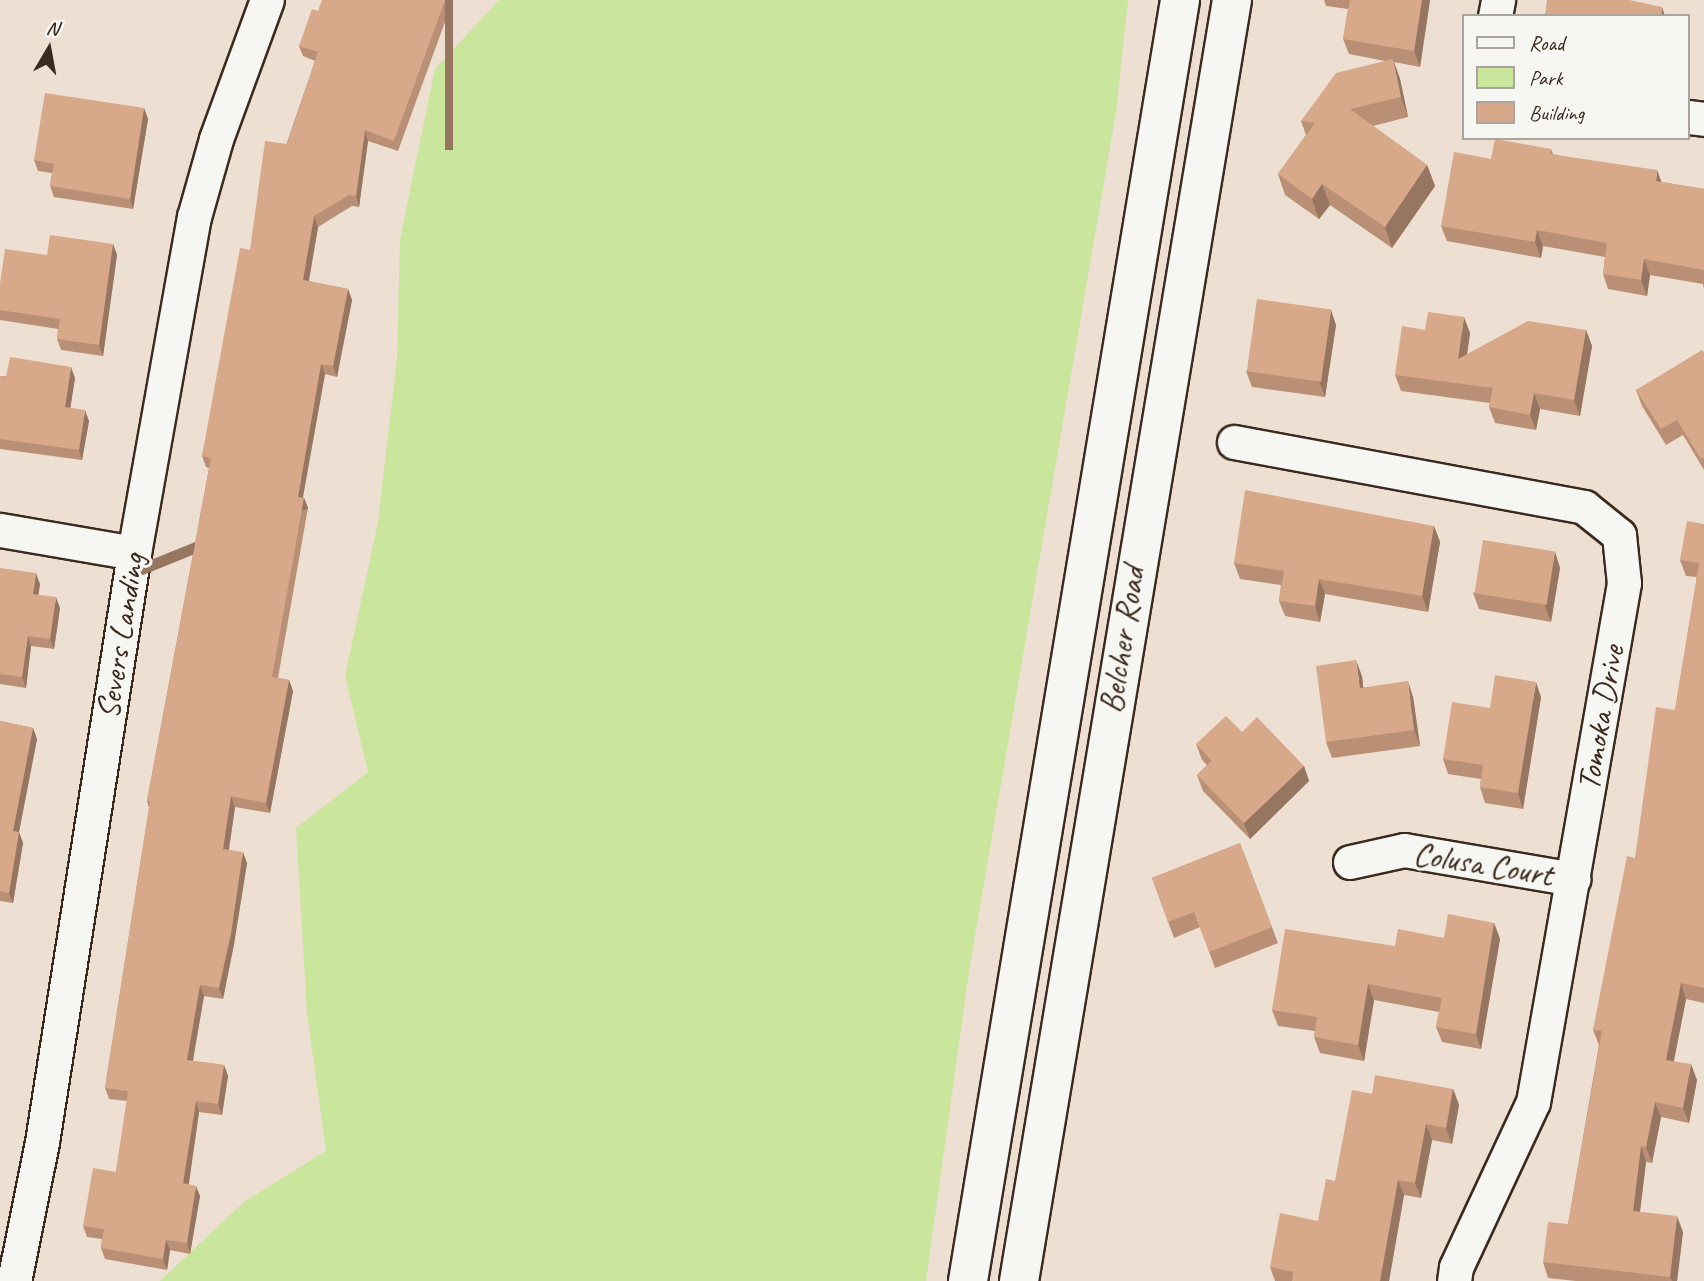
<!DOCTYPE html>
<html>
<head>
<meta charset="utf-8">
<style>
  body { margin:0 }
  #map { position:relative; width:1704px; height:1281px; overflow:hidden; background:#eddfd2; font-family:Caveat,sans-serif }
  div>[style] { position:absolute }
  .green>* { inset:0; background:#cae59c }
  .roads { filter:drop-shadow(2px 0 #3b2a1e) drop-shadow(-2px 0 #3b2a1e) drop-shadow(0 2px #3b2a1e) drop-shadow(0 -2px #3b2a1e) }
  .street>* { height:33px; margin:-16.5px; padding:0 16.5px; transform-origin:16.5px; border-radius:16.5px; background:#f6f6f2 }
  .secondary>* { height:38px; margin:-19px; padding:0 19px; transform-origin:19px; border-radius:19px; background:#f6f6f2 }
  .wall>* { inset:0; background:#b99076 }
  .shaded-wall>* { inset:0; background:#967660; transform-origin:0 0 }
  .building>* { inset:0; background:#d7a889; transform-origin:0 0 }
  span { translate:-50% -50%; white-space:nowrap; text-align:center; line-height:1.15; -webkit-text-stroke:6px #f6f6f2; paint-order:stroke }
  .street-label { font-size:33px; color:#3b2a1e }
  .legend { position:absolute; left:1462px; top:14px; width:228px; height:126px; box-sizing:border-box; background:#f6f6f2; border:2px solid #aba49d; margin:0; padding:9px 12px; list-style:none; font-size:21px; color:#3b2a1e }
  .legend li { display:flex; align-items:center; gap:14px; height:35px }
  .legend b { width:35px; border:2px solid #aba49d }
  .north { position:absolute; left:14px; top:14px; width:70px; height:70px; -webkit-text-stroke:5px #f6f6f2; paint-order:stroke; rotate:10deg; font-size:19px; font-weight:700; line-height:28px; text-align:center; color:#3b2a1e }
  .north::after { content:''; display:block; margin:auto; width:24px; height:32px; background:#3b2a1e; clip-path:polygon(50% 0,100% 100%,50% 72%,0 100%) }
</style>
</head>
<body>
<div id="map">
  <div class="green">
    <div style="clip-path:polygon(499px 0,1128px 0,1116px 112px,969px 971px,926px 1281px,160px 1281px,244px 1202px,326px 1151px,307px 1013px,296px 828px,368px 772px,345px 676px,378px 522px,397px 358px,400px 239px,435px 69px)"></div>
  </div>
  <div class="roads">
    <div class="street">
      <div style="left:1495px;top:16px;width:16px;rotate:-79deg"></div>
      <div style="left:1688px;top:117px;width:16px;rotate:7deg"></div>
      <div style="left:1234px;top:442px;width:356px;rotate:10.5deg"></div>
      <div style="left:1584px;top:507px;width:45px;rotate:38.7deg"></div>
      <div style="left:1619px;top:535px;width:48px;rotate:84.1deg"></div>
      <div style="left:1624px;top:583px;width:527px;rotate:99.94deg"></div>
      <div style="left:1533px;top:1102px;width:182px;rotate:115deg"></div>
      <div style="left:1456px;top:1267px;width:14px;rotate:98deg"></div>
      <div style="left:0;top:530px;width:136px;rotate:9.7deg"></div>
      <div style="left:1350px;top:862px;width:55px;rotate:-12.5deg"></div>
      <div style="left:1404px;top:850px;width:172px;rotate:9.7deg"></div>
      <div style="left:14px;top:1281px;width:142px;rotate:-78.6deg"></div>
      <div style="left:42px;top:1142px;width:596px;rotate:-81.12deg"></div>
      <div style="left:134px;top:553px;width:341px;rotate:-79.9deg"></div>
      <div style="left:194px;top:217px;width:81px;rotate:-74.2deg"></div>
      <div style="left:216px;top:139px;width:148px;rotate:-69.9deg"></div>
    </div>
    <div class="secondary">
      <div style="left:968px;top:1281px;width:1298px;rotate:-80.6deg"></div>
      <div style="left:1019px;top:1281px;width:1299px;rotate:-80.56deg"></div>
    </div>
  </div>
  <div class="wall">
    <div style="clip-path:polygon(453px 0,398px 151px,368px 141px,359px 207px,352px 206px,318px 227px,309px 281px,348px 289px,352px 300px,337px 377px,325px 374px,303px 497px,304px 498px,308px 508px,278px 678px,289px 680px,293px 691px,270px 813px,235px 807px,229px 850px,247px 863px,234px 944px,223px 999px,204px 996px,193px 1061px,224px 1065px,228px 1076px,222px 1115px,199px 1112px,189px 1184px,200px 1196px,190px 1254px,170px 1250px,167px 1270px,105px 1259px,101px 1248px,102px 1239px,87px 1237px,83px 1226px,116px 1172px,127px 1101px,109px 1099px,105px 1088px,149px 808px,147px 801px,209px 468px,206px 467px,202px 456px,250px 250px,315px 61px,303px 56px,299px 46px,318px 11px)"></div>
    <div style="clip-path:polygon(1324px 0,1430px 0,1420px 67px,1394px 62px,1400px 79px,1408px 117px,1373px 126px,1427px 165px,1435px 186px,1392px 248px,1330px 205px,1319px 219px,1285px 195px,1278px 174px,1306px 135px,1301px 121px,1385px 61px,1349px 54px,1343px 39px,1348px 9px,1326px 6px)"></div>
    <div style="clip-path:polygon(144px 108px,148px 119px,133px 209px,54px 197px,50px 186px,52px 173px,38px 171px,34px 160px)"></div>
    <div style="clip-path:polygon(1551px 149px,1553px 154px,1661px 182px,1704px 189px,1704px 290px,1703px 284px,1650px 275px,1647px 296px,1608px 289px,1603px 274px,1605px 257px,1543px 246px,1541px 258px,1447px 241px,1441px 226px,1491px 159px)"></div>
    <div style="clip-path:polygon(113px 244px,117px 255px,103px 356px,61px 350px,57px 339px,58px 329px,0 320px,0 284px,47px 255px)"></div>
    <div style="clip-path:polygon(1336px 325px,1325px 397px,1252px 387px,1246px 371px)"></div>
    <div style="clip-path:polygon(1425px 330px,1470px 333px,1467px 354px,1586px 330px,1592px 346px,1580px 416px,1540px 409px,1536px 430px,1495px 423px,1489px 407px,1490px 403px,1401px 391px,1395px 375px)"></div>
    <div style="clip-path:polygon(1704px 352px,1704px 470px,1683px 435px,1666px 445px,1642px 406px,1636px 390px)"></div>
    <div style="clip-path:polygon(0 376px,75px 378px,70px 408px,89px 421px,82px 460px,0 449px)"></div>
    <div style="clip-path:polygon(1704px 524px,1704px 1003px,1686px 999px,1674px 1061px,1697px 1080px,1689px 1123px,1661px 1117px,1652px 1163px,1646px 1162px,1640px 1212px,1683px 1232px,1677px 1281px,1576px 1281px,1548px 1278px,1543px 1262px,1568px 1224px,1599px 1045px,1593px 1030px,1635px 858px,1675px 710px,1697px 577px,1686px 576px,1680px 560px)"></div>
    <div style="clip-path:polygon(1434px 526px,1440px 542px,1428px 612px,1325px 594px,1320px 622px,1285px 616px,1279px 601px,1281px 585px,1240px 579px,1234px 563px)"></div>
    <div style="clip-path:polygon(1555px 552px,1560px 568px,1551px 622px,1479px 609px,1473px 593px)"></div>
    <div style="clip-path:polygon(0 568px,40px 584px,38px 595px,60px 608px,54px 649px,31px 646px,26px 688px,0 684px)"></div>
    <div style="clip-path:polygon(1362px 676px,1363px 687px,1413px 697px,1420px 746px,1332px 758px,1326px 742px)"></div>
    <div style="clip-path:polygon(1541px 697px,1523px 809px,1485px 803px,1480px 787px,1481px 779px,1448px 774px,1443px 759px,1490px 708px)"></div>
    <div style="clip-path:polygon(0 721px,33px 728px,37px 739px,19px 832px,23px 843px,13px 903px,0 901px)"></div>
    <div style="clip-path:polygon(1196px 744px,1304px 766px,1309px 781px,1250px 839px,1203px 791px,1197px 775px,1207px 765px,1202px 760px)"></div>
    <div style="clip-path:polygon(1240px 843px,1278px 943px,1215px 968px,1200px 927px,1174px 938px,1152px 878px)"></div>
    <div style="clip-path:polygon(1494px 923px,1500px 939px,1481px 1049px,1442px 1042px,1436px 1027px,1439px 1012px,1374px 1000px,1364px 1061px,1320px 1053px,1314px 1037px,1315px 1031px,1278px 1026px,1272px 1010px,1395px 946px,1444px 938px)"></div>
    <div style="clip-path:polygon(1453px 1089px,1459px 1105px,1452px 1144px,1432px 1140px,1421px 1198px,1404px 1195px,1389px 1281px,1275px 1281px,1270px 1267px,1318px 1221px,1372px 1094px)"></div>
  </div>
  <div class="shaded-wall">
    <div style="left:445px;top:0;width:8px;height:150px"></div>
    <div style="clip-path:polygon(1422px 0,1430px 0,1420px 67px,1414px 51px)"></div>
    <div style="clip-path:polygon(1662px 7px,1665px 16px,1661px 16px)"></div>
    <div style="clip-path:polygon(1393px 59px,1400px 79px,1408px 117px,1401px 97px)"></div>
    <div style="clip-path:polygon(144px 108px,148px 119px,133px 209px,130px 199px)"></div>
    <div style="clip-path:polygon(365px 130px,368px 141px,359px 207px,356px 196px)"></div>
    <div style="clip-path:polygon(1427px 165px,1435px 186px,1392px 248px,1385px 227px)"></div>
    <div style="clip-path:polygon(1657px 170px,1663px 186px,1656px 181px)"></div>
    <div style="clip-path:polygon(1322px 184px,1330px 205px,1319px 219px,1312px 199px)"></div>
    <div style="clip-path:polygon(314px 216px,318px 227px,307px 291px,303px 280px)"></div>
    <div style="clip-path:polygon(1537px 230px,1543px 246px,1541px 258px,1535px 242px)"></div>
    <div style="clip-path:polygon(113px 244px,117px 255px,103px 356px,99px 345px)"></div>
    <div style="clip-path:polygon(1644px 259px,1650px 275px,1647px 296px,1641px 280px)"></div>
    <div style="clip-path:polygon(348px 289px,352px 300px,337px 377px,333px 366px)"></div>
    <div style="clip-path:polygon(1331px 310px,1336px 325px,1325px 397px,1319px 381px)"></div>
    <div style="clip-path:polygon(1464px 317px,1470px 333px,1464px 375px,1458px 359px)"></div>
    <div style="clip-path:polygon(1586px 330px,1592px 346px,1580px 416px,1574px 400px)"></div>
    <div style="clip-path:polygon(321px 364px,325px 374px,301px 507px,298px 497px)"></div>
    <div style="clip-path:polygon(71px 367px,75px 378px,69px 417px,65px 407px)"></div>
    <div style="clip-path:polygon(1534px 393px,1540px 409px,1536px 430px,1530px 415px)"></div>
    <div style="clip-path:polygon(85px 410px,89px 421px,82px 460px,79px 450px)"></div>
    <div style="left:304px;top:498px;width:11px;height:182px;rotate:68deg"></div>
    <div style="clip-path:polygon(1434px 526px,1440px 542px,1428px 612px,1422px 596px)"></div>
    <div style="clip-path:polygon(1555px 552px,1560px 568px,1551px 622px,1545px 606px)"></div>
    <div style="clip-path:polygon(36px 573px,40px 584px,37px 605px,33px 594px)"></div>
    <div style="clip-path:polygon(1319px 579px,1325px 594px,1320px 622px,1315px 606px)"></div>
    <div style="clip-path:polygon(56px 597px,60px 608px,54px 649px,50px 639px)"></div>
    <div style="clip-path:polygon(28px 636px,31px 646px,26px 688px,22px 677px)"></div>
    <div style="clip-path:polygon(1356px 660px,1362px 676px,1365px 703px,1360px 688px)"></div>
    <div style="clip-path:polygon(289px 680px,293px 691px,270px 813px,266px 803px)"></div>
    <div style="clip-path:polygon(1408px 681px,1413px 697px,1420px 746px,1414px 730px)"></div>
    <div style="clip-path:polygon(1536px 682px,1541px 697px,1523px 809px,1518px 793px)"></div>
    <div style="clip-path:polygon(33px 728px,37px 739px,17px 842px,13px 831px)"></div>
    <div style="clip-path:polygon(1304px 766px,1309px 781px,1250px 839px,1244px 823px)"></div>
    <div style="clip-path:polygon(231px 796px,235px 807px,227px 860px,223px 849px)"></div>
    <div style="clip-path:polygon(19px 832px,23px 843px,13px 903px,9px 893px)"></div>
    <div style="clip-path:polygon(243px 852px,247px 863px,234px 944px,223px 999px,219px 988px)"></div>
    <div style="clip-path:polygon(1494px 923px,1500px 939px,1481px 1049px,1476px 1034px)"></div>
    <div style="clip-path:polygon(1681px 983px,1686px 999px,1671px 1075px,1666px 1060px)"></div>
    <div style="clip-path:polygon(1368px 984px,1374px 1000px,1364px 1061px,1358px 1045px)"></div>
    <div style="clip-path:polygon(200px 985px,204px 996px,191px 1070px,187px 1060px)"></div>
    <div style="clip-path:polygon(1691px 1064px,1697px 1080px,1689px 1123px,1683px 1108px)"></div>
    <div style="clip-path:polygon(224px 1065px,228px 1076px,222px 1115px,218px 1104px)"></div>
    <div style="clip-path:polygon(1453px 1089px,1459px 1105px,1452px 1144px,1446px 1128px)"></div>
    <div style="clip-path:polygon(196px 1101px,199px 1112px,187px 1194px,183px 1183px)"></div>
    <div style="clip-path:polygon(1655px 1102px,1661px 1117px,1652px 1163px,1646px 1147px)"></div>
    <div style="clip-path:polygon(1426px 1124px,1432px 1140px,1421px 1198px,1415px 1183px)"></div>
    <div style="clip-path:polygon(1641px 1146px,1646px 1162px,1638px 1227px,1633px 1211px)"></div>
    <div style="clip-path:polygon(1398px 1180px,1404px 1195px,1389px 1281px,1380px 1281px)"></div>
    <div style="clip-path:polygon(196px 1186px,200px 1196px,190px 1254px,187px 1243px)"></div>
    <div style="clip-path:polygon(1677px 1216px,1683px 1232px,1677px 1281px,1672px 1281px,1670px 1277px)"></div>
    <div style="clip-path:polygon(166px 1240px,170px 1250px,167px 1270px,163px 1259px)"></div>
  </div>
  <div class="building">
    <div style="clip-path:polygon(322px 0,445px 0,394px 141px,365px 130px,356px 196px,349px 195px,314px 216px,303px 280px,348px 289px,333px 366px,321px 364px,298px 497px,304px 498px,272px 677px,289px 680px,266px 803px,231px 796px,223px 849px,243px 852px,231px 934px,219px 988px,200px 985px,187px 1060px,224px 1065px,218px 1104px,196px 1101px,183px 1183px,196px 1186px,187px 1243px,166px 1240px,163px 1259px,101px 1248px,104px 1229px,83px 1226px,93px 1168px,116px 1172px,128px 1091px,105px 1088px,150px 801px,147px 801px,211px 458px,202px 456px,240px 248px,250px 250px,265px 141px,287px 144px,318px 52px,299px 46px,312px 9px,318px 11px)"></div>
    <div style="clip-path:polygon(1350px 0,1422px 0,1414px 51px,1343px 39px)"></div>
    <div style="clip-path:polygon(1547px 0,1629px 0,1662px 7px,1661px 16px,1545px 16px)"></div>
    <div style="clip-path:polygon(1393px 59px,1401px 97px,1350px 109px,1427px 165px,1385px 227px,1322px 184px,1312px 199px,1278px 174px,1315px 123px,1301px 121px,1336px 73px)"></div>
    <div style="clip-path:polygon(45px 93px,144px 108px,130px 199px,50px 186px,54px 164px,34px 160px)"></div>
    <div style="clip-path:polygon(1495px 139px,1551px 149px,1550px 154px,1657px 170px,1656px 181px,1704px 189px,1704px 270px,1644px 259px,1641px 280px,1603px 274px,1607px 243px,1537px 230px,1535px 242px,1441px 226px,1454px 152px,1491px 159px)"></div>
    <div style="clip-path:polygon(50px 235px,113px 244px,99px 345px,57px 339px,60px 319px,0 310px,0 284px,5px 249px,47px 255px)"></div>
    <div style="left:1257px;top:299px;width:75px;height:73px;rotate:8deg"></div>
    <div style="clip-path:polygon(1428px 312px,1464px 317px,1458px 359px,1528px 321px,1586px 330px,1574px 400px,1534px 393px,1530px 415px,1489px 407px,1493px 388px,1395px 375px,1402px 326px,1425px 330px)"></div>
    <div style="clip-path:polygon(1702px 350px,1704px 352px,1704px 457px,1701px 459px,1677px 420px,1661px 429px,1636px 390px)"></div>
    <div style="clip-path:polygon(10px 357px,71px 367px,65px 407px,85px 410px,79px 450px,0 439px,0 376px,6px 377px)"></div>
    <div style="clip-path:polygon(1245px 490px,1434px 526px,1422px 596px,1319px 579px,1315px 606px,1279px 601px,1284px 571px,1234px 563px)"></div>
    <div style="clip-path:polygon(1687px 521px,1704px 524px,1704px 988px,1681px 983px,1666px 1060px,1691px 1064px,1683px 1108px,1655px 1102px,1646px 1147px,1641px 1146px,1633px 1211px,1677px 1216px,1670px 1277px,1543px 1262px,1548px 1222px,1568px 1224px,1602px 1031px,1593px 1030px,1627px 856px,1635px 858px,1656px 707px,1675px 710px,1699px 563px,1680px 560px)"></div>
    <div style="left:1483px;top:540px;width:73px;height:54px;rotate:9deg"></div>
    <div style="clip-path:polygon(0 568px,36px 573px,33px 594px,56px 597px,50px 639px,28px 636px,22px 677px,0 674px)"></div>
    <div style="clip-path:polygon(1356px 660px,1360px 688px,1408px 681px,1414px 730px,1326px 742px,1316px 666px)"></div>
    <div style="clip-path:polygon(1495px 675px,1536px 682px,1518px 793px,1480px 787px,1483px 765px,1443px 759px,1452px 702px,1490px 708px)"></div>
    <div style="clip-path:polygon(1226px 716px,1242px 732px,1257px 717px,1304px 766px,1244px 823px,1197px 775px,1212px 761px,1196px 744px)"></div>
    <div style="clip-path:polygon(0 721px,33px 728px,13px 831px,19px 832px,9px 893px,0 891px)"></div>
    <div style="clip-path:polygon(1240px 843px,1272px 927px,1209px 952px,1194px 912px,1168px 922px,1152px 878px)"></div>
    <div style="clip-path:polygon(1448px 914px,1494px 923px,1476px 1034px,1436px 1027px,1442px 998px,1368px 984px,1358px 1045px,1314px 1037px,1317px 1017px,1272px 1010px,1285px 929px,1395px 946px,1398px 929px,1444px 938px)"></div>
    <div style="clip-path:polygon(1375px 1075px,1453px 1089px,1446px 1128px,1426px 1124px,1415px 1183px,1398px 1180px,1380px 1281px,1292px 1281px,1293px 1272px,1270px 1267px,1280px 1213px,1318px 1221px,1326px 1179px,1335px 1181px,1352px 1090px,1372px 1094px)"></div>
  </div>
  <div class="street-label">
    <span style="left:121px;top:636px;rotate:-81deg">Severs Landing</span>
    <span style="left:1123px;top:640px;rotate:-81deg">Belcher Road</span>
    <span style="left:1601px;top:718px;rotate:-80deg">Tomoka Drive</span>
    <span style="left:1483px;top:865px;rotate:9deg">Colusa Court</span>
  </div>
  <ul class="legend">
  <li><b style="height:9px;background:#f6f6f2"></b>Road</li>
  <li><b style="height:19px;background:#cae59c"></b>Park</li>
  <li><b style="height:19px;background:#d7a889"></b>Building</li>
  </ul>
  <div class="north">N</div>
</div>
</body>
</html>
